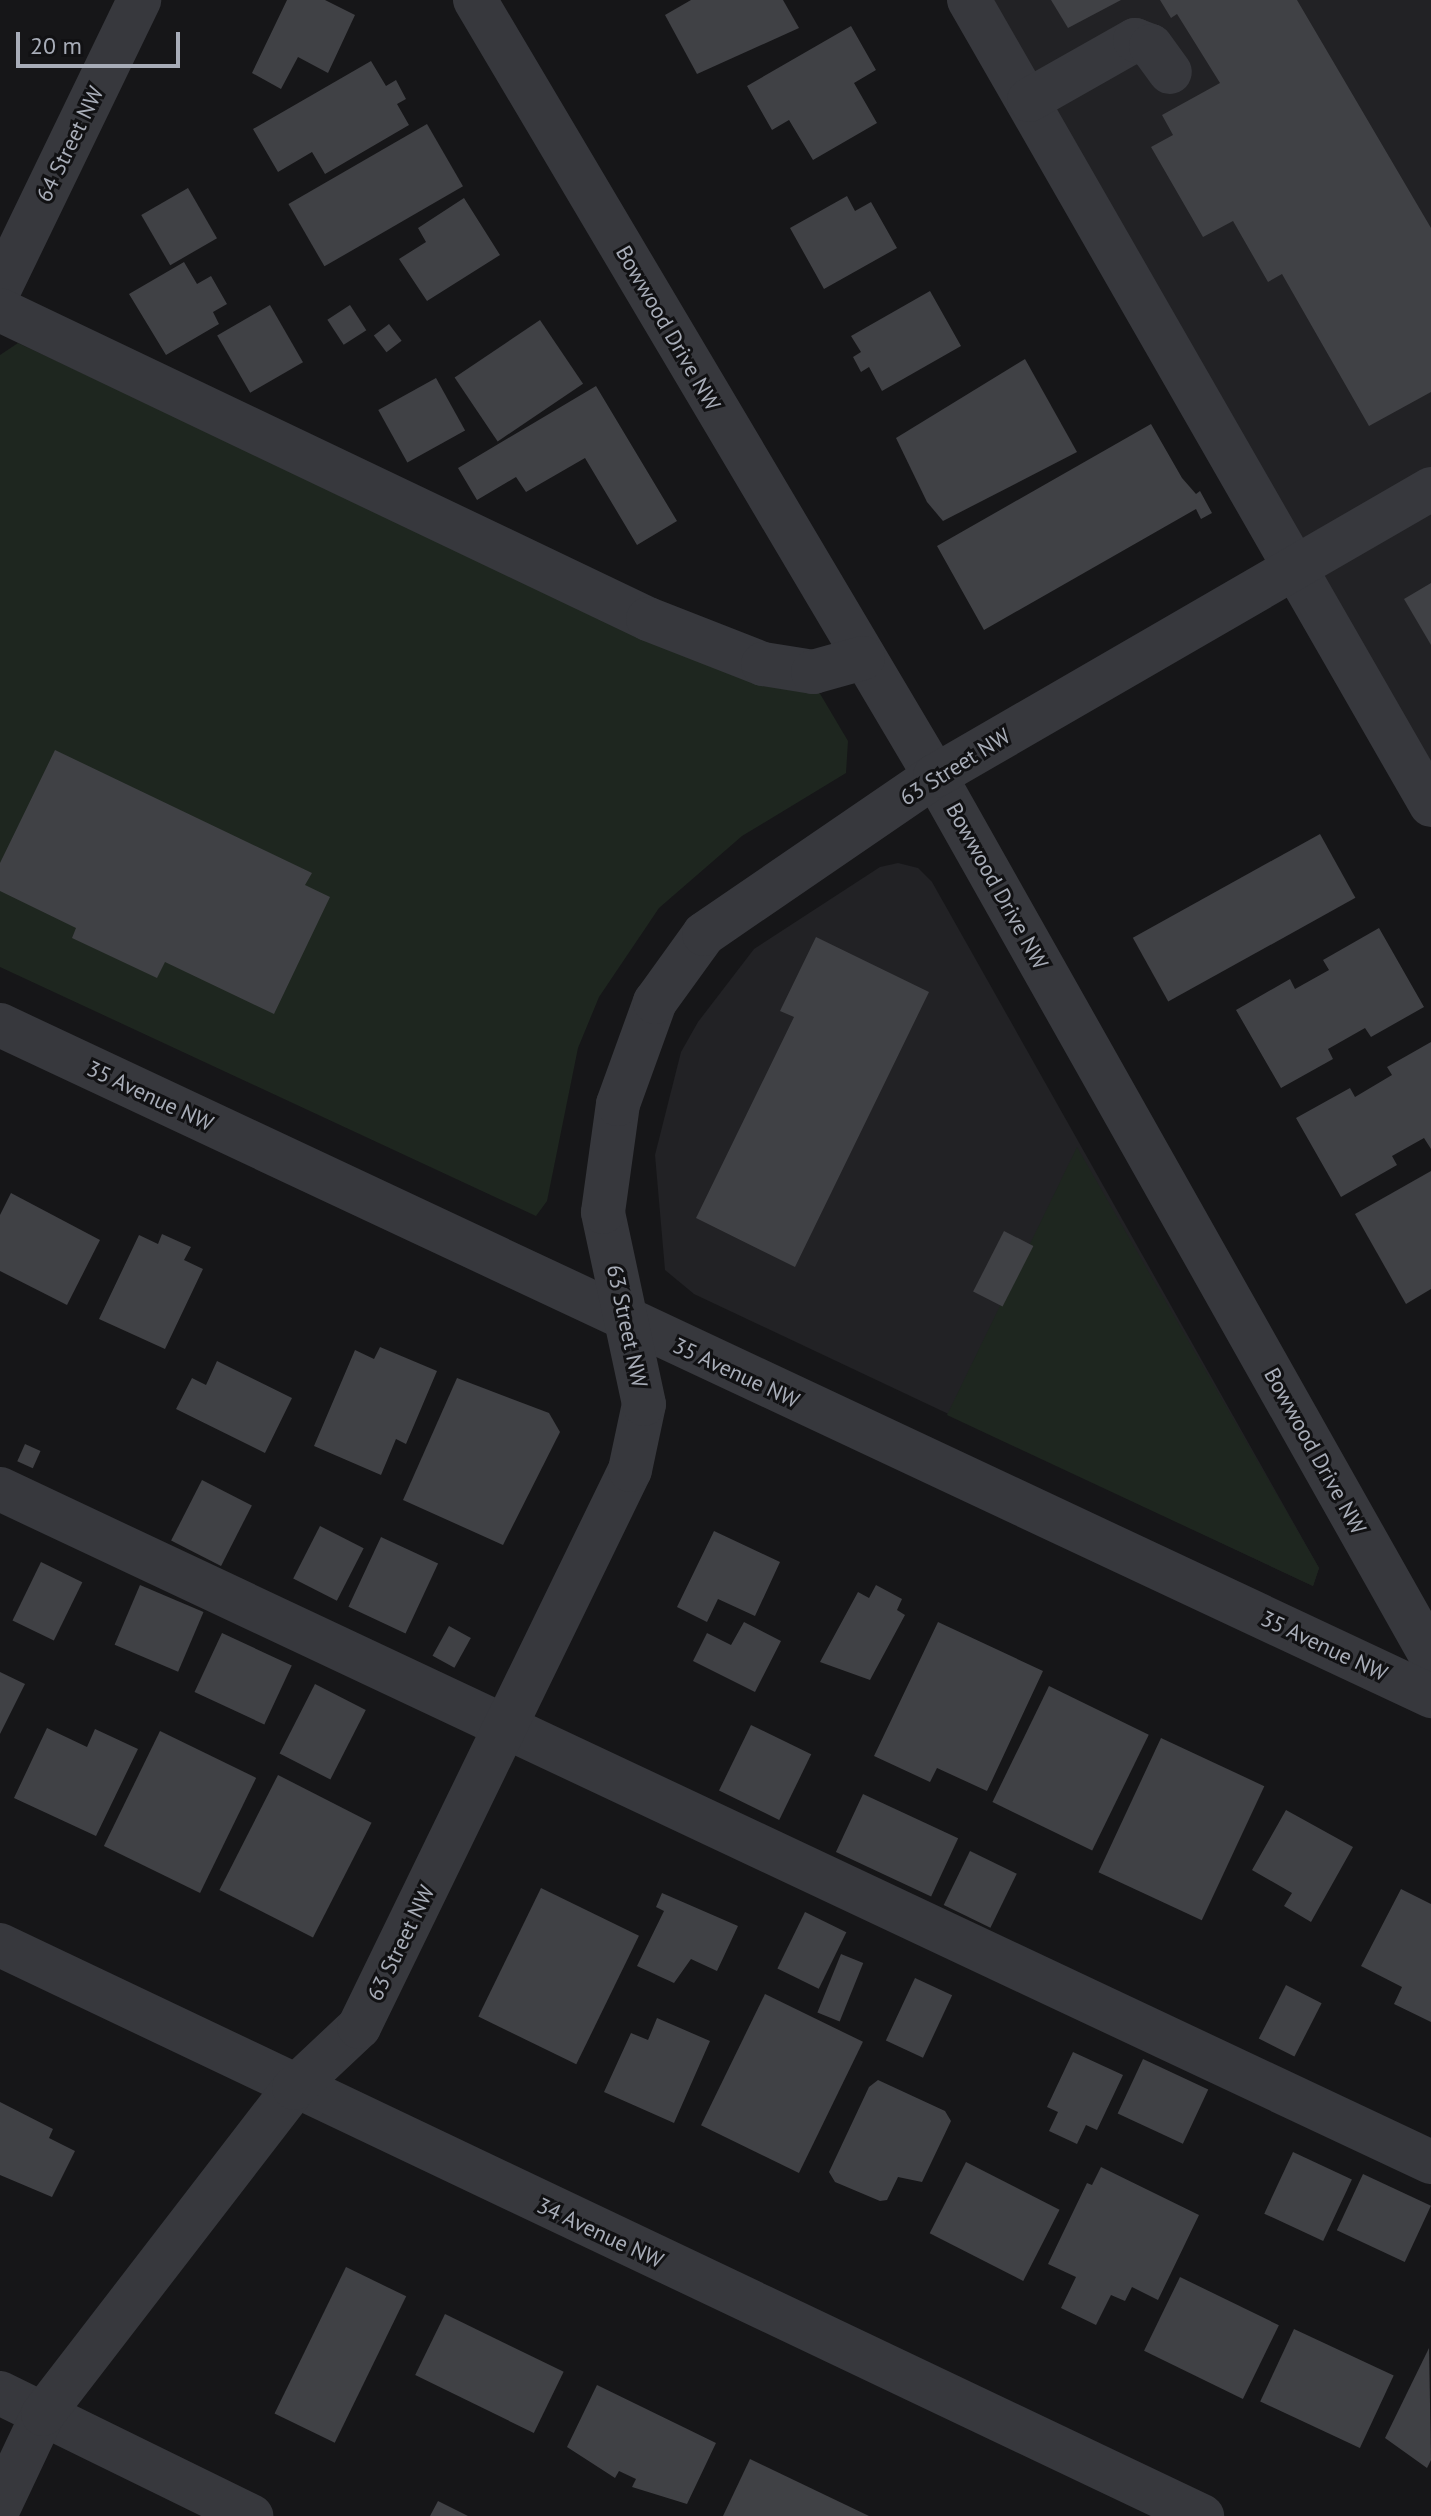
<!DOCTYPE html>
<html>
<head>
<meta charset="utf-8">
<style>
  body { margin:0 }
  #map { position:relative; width:1431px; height:2516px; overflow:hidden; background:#161618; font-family:"PT Sans",sans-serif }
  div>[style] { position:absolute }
  .built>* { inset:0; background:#222225 }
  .green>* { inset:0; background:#1e261f }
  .building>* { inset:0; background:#404145; transform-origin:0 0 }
  .minor>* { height:44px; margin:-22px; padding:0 22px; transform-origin:22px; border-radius:22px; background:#37383d }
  span { translate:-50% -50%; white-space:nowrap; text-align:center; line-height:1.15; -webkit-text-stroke:6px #111113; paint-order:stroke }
  .street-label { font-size:22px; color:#a8adb8 }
  .scale { position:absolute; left:16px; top:32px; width:164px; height:36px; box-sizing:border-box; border:4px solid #a8adb8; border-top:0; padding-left:10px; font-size:24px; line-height:28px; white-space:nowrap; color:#a8adb8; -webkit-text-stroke:6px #111113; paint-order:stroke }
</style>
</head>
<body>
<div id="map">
  <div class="built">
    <div style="clip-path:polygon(969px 0,1431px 0,1431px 805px)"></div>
    <div style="clip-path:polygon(898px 863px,918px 868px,932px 882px,1319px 1568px,1313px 1586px,694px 1294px,665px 1270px,655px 1155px,681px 1052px,698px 1022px,754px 949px,880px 867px)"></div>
  </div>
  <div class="green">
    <div style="clip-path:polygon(18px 343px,684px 653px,819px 692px,848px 741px,846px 773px,742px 836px,659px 908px,599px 997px,578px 1048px,547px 1201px,536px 1216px,0 967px,0 355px)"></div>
    <div style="clip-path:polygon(1077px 1147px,1319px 1568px,1313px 1586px,947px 1415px)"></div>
  </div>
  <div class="building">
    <div style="clip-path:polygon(287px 0,325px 0,355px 15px,328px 73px,298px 57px,281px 89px,252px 73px)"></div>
    <div style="clip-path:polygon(691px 0,783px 0,799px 28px,697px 74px,665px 15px)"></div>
    <div style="clip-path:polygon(1051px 0,1121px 0,1068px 28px)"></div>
    <div style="clip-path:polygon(1160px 0,1297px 0,1431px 228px,1431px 392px,1369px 426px,1282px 274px,1268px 282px,1233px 221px,1203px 237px,1151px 147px,1173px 135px,1162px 115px,1220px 83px,1177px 14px,1171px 18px)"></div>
    <div style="clip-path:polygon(851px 26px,876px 70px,854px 83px,877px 123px,813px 160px,789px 120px,772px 130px,747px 86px)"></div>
    <div style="clip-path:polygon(371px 61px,386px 86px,396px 80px,406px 99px,397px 104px,409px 125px,325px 174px,312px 152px,278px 172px,253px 129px)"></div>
    <div style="left:427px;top:124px;width:72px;height:160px;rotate:60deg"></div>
    <div style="left:188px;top:188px;width:58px;height:54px;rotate:60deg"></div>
    <div style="clip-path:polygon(847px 196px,855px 211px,871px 202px,897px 248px,824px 289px,790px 228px)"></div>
    <div style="clip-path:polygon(464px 198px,500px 255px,427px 301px,399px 259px,426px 242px,418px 228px)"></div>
    <div style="clip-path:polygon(184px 262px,197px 284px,211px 276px,227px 304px,213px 312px,219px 324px,166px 355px,129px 294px)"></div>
    <div style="clip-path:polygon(930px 291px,961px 346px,882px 391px,869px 367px,861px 372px,853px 357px,861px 352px,851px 336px)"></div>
    <div style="left:270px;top:305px;width:66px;height:61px;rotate:60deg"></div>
    <div style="left:350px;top:305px;width:30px;height:27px;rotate:57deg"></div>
    <div style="left:540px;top:320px;width:77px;height:103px;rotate:56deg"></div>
    <div style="left:389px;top:324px;width:21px;height:19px;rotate:53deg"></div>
    <div style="clip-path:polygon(1025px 359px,1077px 452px,943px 521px,927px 502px,896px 438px)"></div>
    <div style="left:436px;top:378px;width:60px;height:66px;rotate:61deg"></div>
    <div style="clip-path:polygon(596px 386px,677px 521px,637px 545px,585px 458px,526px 492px,516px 477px,477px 500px,458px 468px)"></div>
    <div style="clip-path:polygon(1151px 424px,1182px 478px,1196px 494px,1200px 491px,1212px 513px,1201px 519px,1196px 509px,984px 630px,937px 546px)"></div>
    <div style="clip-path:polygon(1431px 583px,1431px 645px,1404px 599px)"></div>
    <div style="clip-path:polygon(55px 750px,312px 873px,305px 885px,330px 897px,274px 1014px,165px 962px,157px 978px,72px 938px,76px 928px,0 891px,0 863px)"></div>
    <div style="left:1320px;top:834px;width:73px;height:214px;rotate:61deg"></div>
    <div style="clip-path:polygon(1379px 928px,1424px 1007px,1371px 1037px,1365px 1028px,1328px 1049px,1333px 1059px,1281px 1088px,1236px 1010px,1290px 979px,1295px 989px,1329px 970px,1323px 960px)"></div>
    <div style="clip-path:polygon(816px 937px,929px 992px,795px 1267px,696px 1218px,794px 1017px,780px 1011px)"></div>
    <div style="clip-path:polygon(1431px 1042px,1431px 1149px,1424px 1138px,1392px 1156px,1397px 1165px,1341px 1197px,1296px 1118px,1350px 1088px,1355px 1097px,1392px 1075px,1387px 1067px)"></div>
    <div style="clip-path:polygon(1431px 1171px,1431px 1289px,1406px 1304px,1355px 1214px)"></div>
    <div style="clip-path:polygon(11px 1193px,100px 1240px,67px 1305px,0 1271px,0 1215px)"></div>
    <div style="left:1004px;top:1231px;width:33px;height:68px;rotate:27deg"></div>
    <div style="clip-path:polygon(162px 1234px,191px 1247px,184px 1260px,203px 1269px,165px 1349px,99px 1319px,139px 1235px,158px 1244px)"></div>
    <div style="clip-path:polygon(380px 1347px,437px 1371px,406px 1444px,396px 1439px,381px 1475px,314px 1446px,355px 1350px,374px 1359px)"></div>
    <div style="clip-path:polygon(217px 1361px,292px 1398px,265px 1453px,176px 1409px,192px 1378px,206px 1385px)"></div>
    <div style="clip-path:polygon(457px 1378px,549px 1413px,560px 1432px,503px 1545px,403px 1500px)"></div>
    <div style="left:25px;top:1444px;width:17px;height:19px;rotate:24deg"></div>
    <div style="left:202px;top:1480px;width:56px;height:68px;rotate:27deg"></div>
    <div style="left:320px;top:1526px;width:49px;height:59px;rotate:27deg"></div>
    <div style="clip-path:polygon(714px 1531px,780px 1562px,755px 1616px,718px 1599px,707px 1622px,677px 1607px)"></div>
    <div style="left:381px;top:1537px;width:63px;height:77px;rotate:25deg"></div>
    <div style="left:41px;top:1562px;width:46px;height:65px;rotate:26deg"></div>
    <div style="left:140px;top:1585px;width:69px;height:65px;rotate:23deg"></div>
    <div style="clip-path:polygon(876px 1585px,902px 1599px,897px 1610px,905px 1615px,870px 1680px,820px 1662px,858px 1592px,869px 1598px)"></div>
    <div style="clip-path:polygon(744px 1622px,781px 1641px,755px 1692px,693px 1661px,707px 1633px,731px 1645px)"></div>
    <div style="clip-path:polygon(938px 1622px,1043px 1671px,987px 1791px,937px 1768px,930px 1782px,874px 1756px)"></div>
    <div style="left:449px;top:1626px;width:25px;height:34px;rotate:29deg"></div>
    <div style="left:222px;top:1633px;width:77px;height:65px;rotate:25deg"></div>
    <div style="clip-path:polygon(0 1672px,25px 1684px,0 1734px)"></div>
    <div style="left:315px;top:1684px;width:57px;height:78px;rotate:27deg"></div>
    <div style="left:1049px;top:1686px;width:111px;height:129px;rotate:26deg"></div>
    <div style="left:751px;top:1725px;width:67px;height:73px;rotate:26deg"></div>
    <div style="clip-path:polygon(47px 1728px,87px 1747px,95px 1729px,138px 1749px,96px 1836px,14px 1798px)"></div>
    <div style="left:160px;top:1731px;width:107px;height:128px;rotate:26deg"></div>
    <div style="left:1161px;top:1738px;width:114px;height:148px;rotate:25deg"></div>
    <div style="left:278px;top:1775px;width:105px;height:129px;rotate:27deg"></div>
    <div style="left:863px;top:1794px;width:105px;height:64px;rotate:25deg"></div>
    <div style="clip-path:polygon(1286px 1810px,1353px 1847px,1311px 1922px,1284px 1906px,1292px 1893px,1252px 1870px)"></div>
    <div style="left:970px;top:1851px;width:52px;height:60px;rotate:26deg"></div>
    <div style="left:541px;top:1888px;width:109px;height:143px;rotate:26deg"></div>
    <div style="clip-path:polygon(1401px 1889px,1431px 1904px,1431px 2022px,1394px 2004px,1402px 1987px,1361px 1966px)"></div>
    <div style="clip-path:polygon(662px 1893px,738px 1926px,717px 1971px,691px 1959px,674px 1983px,637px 1966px,664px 1911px,656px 1907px)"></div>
    <div style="left:805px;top:1912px;width:46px;height:63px;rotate:26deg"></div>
    <div style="left:841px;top:1954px;width:24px;height:63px;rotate:22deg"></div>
    <div style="left:915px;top:1978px;width:41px;height:69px;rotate:25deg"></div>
    <div style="left:1286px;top:1985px;width:40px;height:60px;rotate:27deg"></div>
    <div style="left:765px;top:1994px;width:109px;height:146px;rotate:26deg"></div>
    <div style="clip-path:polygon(657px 2018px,710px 2041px,674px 2123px,604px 2092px,631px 2033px,648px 2040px)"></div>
    <div style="clip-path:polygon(1073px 2052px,1123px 2075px,1097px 2130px,1086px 2125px,1077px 2144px,1049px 2131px,1058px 2112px,1047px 2107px)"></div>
    <div style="left:1143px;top:2059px;width:72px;height:60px;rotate:25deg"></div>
    <div style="clip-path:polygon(878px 2080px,945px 2111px,951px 2121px,922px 2182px,898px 2177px,887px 2200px,880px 2201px,835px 2182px,829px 2172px,869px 2087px)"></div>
    <div style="clip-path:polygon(0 2102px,53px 2129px,49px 2138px,75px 2151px,52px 2197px,0 2175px)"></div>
    <div style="left:1293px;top:2152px;width:65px;height:68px;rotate:25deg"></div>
    <div style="left:966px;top:2162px;width:105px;height:80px;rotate:27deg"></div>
    <div style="clip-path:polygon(1101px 2167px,1199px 2215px,1158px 2300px,1132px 2287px,1125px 2301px,1111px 2295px,1096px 2325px,1061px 2308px,1076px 2277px,1048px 2264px,1087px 2183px,1092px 2185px)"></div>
    <div style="left:1363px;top:2174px;width:75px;height:62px;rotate:25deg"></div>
    <div style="left:346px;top:2267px;width:67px;height:163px;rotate:26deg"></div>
    <div style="left:1180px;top:2277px;width:110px;height:82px;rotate:26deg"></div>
    <div style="left:445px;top:2314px;width:132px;height:68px;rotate:26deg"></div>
    <div style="left:1294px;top:2329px;width:110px;height:80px;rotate:25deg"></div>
    <div style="clip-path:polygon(1429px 2348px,1431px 2460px,1427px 2468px,1385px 2438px)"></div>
    <div style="clip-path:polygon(597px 2385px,716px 2443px,687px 2504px,632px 2487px,636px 2479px,619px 2471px,615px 2478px,567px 2447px)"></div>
    <div style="clip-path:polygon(750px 2459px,869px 2516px,723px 2516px)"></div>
    <div style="clip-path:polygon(438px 2501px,468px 2516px,430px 2516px)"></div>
  </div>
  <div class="minor">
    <div style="left:475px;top:0;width:902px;rotate:59.34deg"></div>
    <div style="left:935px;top:776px;width:1010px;rotate:60.59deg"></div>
    <div style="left:969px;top:0;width:928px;rotate:60.15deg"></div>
    <div style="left:1029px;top:100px;width:122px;rotate:-29.5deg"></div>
    <div style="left:1135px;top:40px;width:17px;rotate:21deg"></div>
    <div style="left:1151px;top:46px;width:32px;rotate:54deg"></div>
    <div style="left:0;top:288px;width:320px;rotate:-64.2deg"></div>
    <div style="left:0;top:310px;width:718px;rotate:25.49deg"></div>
    <div style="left:648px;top:619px;width:123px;rotate:21.4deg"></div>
    <div style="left:763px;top:664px;width:51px;rotate:9.1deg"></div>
    <div style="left:813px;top:672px;width:52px;rotate:-15.6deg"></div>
    <div style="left:0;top:1025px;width:1581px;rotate:25.12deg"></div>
    <div style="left:0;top:1489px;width:1581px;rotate:25.19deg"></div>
    <div style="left:0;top:1945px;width:1331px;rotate:25.41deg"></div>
    <div style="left:0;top:2393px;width:280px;rotate:26.1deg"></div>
    <div style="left:0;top:2505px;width:101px;rotate:-64.7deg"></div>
    <div style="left:43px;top:2414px;width:411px;rotate:-52.4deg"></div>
    <div style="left:294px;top:2088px;width:89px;rotate:-43.2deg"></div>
    <div style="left:359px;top:2027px;width:619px;rotate:-64.06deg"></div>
    <div style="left:630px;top:1470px;width:67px;rotate:-78deg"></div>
    <div style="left:644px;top:1404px;width:196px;rotate:-102.1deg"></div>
    <div style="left:603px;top:1212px;width:109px;rotate:-82.1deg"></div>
    <div style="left:618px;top:1104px;width:109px;rotate:-70.1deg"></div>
    <div style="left:655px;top:1002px;width:84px;rotate:-54.2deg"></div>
    <div style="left:704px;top:934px;width:280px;rotate:-34.4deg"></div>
    <div style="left:935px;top:776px;width:573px;rotate:-30.05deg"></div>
  </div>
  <div class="street-label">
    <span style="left:70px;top:144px;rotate:-64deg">64 Street NW</span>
    <span style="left:668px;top:328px;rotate:60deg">Bowwood Drive NW</span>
    <span style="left:955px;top:767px;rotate:-32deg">63 Street NW</span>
    <span style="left:997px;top:886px;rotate:61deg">Bowwood Drive NW</span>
    <span style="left:150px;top:1096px;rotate:25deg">35 Avenue NW</span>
    <span style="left:627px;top:1326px;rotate:78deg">63 Street NW</span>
    <span style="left:736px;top:1373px;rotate:25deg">35 Avenue NW</span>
    <span style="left:1315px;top:1451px;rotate:61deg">Bowwood Drive NW</span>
    <span style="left:1324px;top:1646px;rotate:25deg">35 Avenue NW</span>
    <span style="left:401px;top:1943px;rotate:-64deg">63 Street NW</span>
    <span style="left:600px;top:2233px;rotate:25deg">34 Avenue NW</span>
  </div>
  <div class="scale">20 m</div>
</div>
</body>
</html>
